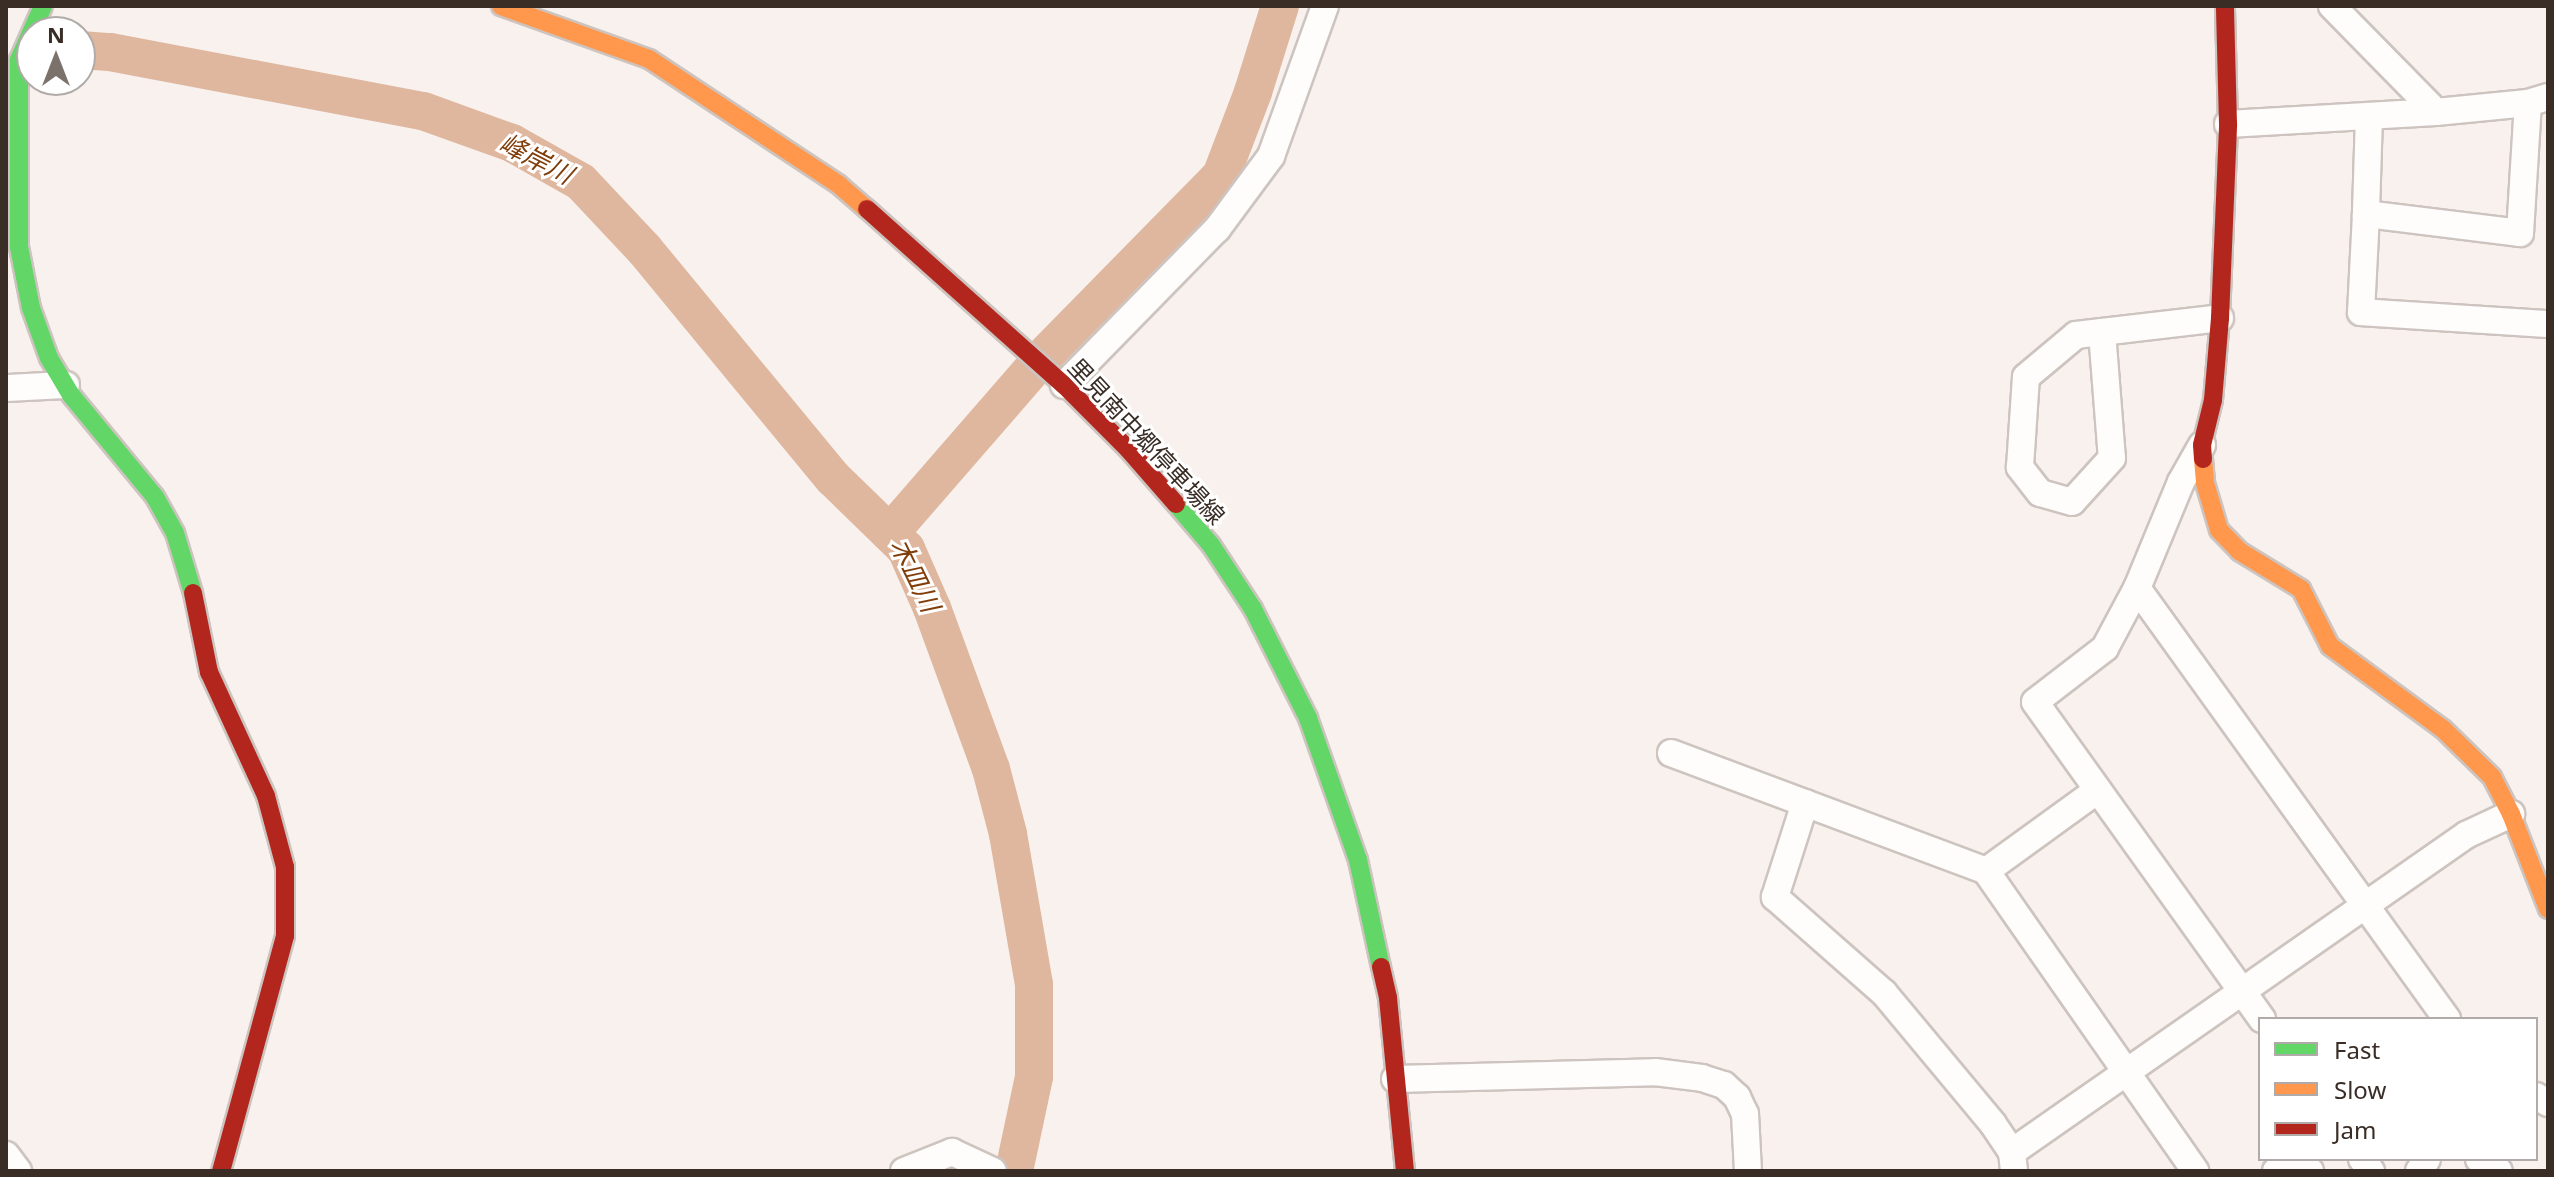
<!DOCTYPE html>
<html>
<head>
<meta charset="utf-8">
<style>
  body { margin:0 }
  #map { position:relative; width:2554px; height:1177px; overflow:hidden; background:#f8f1ed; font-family:"Noto Sans","Noto Sans JP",sans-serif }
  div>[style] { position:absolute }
  .river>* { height:38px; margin:-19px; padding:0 19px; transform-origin:19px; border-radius:19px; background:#dfb69e }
  .roads { filter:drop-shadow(2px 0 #cdc4bf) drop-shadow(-2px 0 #cdc4bf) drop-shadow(0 2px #cdc4bf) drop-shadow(0 -2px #cdc4bf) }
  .street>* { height:26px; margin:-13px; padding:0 13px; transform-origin:13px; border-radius:13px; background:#fefdfc }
  .fast>* { height:18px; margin:-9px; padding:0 9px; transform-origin:9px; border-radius:9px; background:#63d668 }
  .slow>* { height:18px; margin:-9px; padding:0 9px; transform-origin:9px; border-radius:9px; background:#ff974d }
  .jam>* { height:18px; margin:-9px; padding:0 9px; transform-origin:9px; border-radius:9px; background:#b3261e }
  span { translate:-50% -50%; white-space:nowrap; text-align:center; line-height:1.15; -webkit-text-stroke:6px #fff; paint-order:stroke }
  .street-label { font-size:24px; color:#392d26 }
  .water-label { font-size:26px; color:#813d09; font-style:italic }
  .frame { position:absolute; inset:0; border:8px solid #392d26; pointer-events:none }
  .legend { position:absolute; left:2258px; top:1017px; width:280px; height:144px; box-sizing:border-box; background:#fff; border:2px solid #b0aba8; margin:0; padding:10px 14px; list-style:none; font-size:24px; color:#392d26 }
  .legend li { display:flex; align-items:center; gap:16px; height:40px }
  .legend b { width:40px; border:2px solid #b0aba8 }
  .north { position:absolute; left:16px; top:16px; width:80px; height:80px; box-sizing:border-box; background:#fff; border:2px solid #b0aba8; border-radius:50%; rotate:0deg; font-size:22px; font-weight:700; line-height:32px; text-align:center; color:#392d26 }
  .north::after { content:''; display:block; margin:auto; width:28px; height:36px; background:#7c726c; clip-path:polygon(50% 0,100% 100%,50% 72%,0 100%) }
</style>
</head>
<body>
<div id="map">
  <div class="river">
    <div style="left:80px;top:50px;width:30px;rotate:4deg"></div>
    <div style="left:110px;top:52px;width:319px;rotate:10.7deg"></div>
    <div style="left:423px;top:111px;width:95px;rotate:19.8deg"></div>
    <div style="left:512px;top:143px;width:79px;rotate:29.5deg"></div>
    <div style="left:581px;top:182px;width:92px;rotate:46.8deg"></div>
    <div style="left:644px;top:249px;width:297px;rotate:50.5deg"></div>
    <div style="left:833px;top:478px;width:102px;rotate:44.2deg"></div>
    <div style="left:906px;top:549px;width:64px;rotate:66.2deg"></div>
    <div style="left:932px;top:608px;width:171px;rotate:69.9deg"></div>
    <div style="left:991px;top:769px;width:67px;rotate:75.3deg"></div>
    <div style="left:1008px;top:834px;width:152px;rotate:80.2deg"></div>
    <div style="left:1034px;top:984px;width:93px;rotate:90deg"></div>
    <div style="left:1034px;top:1077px;width:96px;rotate:102deg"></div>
    <div style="left:890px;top:533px;width:232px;rotate:-49deg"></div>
    <div style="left:1042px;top:358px;width:255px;rotate:-45.5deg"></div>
    <div style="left:1221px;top:176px;width:90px;rotate:-69.1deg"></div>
    <div style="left:1253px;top:92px;width:90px;rotate:-72.6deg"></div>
  </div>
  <div class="roads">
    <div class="street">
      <div style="left:2332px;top:6px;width:148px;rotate:45.5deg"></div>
      <div style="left:2436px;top:112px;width:92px;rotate:-5.6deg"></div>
      <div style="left:2528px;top:103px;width:21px;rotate:-17deg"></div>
      <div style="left:2369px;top:116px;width:98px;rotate:91.8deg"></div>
      <div style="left:2366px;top:214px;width:155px;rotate:7deg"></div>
      <div style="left:2520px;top:233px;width:130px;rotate:-86.5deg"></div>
      <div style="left:2228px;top:124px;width:208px;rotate:-3.3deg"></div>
      <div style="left:2366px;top:214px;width:98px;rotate:92.9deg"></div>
      <div style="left:2361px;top:312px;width:187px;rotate:3.7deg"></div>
      <div style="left:2102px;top:332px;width:126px;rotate:85.5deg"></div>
      <div style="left:2112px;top:458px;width:59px;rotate:132.3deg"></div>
      <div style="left:2072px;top:502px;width:33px;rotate:-164deg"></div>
      <div style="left:2040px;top:493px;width:33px;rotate:-128deg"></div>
      <div style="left:2020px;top:467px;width:90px;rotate:-86.2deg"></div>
      <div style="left:2026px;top:377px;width:65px;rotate:-40deg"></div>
      <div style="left:2076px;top:335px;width:145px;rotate:-6.7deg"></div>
      <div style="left:1064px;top:385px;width:219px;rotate:-45.6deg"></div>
      <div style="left:1217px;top:229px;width:91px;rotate:-53.5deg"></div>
      <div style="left:1271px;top:156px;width:159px;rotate:-70.2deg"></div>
      <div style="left:6px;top:388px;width:60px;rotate:-2.9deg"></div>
      <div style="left:2202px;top:445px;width:43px;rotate:119.6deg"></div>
      <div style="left:2181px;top:482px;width:115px;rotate:112.5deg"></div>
      <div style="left:2137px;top:588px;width:68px;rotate:118.1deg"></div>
      <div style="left:2105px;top:648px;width:88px;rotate:142.4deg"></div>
      <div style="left:2035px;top:702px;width:390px;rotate:54.4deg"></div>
      <div style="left:2137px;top:588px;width:531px;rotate:54.27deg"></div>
      <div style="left:1671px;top:753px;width:336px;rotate:20.5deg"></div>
      <div style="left:1986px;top:871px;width:366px;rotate:55.1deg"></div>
      <div style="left:1805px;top:803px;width:99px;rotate:107.7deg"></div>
      <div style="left:1775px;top:897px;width:145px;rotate:41.4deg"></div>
      <div style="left:1884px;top:993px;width:170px;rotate:50.2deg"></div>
      <div style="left:1993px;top:1124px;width:34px;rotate:56deg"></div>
      <div style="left:2012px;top:1152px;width:19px;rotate:84deg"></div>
      <div style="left:1986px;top:871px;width:138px;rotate:-35.9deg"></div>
      <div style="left:1395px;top:1079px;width:260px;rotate:-1.5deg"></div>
      <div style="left:1655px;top:1072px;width:47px;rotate:7.3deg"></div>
      <div style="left:1702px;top:1078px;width:23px;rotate:18deg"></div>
      <div style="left:1724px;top:1085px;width:18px;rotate:43deg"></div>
      <div style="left:1737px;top:1097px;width:19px;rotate:65deg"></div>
      <div style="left:1745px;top:1114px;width:57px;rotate:87deg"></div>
      <div style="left:2536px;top:1096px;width:14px;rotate:30deg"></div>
      <div style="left:2012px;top:1152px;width:554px;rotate:-34.92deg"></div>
      <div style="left:2466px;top:835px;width:50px;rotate:-25deg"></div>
      <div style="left:6px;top:1155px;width:20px;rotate:53deg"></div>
      <div style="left:2362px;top:1159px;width:15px;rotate:53deg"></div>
      <div style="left:2479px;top:1159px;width:23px;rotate:31deg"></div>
      <div style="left:904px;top:1171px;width:52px;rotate:-21.6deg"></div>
      <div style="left:952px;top:1152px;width:45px;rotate:24.9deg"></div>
      <div style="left:2276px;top:1171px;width:24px;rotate:-28deg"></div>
      <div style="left:2297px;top:1160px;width:17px;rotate:40deg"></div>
      <div style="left:2419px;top:1171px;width:14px;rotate:-56deg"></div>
    </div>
    <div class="fast">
      <div style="left:43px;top:6px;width:59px;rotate:114deg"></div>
      <div style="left:19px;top:60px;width:187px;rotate:90deg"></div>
      <div style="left:19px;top:247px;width:62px;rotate:78.9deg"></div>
      <div style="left:31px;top:308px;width:53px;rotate:70.2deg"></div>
      <div style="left:49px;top:358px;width:43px;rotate:59.3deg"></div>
      <div style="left:71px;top:395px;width:132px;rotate:50.5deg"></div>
      <div style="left:155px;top:497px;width:41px;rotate:60.9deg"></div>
      <div style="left:175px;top:533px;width:63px;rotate:73.3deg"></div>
      <div style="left:1176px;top:504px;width:54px;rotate:49.5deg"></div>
      <div style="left:1211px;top:545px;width:77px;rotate:56.7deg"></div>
      <div style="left:1253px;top:609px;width:122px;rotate:63.2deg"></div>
      <div style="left:1308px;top:718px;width:151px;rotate:70.6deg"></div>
      <div style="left:1358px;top:860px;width:109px;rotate:77.9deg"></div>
    </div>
    <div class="slow">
      <div style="left:501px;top:6px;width:157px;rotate:19.7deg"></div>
      <div style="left:649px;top:59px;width:227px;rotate:33.5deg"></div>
      <div style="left:838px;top:184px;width:38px;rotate:41deg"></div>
      <div style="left:2203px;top:459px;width:24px;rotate:85deg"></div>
      <div style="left:2205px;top:483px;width:49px;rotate:73.4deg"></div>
      <div style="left:2219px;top:530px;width:29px;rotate:46deg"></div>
      <div style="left:2239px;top:551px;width:73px;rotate:31.5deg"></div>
      <div style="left:2301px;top:589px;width:64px;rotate:63deg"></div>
      <div style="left:2330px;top:646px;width:140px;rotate:36.3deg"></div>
      <div style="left:2443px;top:729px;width:69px;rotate:44.4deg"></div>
      <div style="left:2492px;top:777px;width:42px;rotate:62.8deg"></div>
      <div style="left:2511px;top:814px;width:102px;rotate:68.7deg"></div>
    </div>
    <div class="jam">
      <div style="left:867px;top:209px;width:264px;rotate:41.8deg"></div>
      <div style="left:1064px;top:385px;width:91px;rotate:45deg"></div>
      <div style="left:1128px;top:449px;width:73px;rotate:48.9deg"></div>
      <div style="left:2203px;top:459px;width:14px;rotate:-94deg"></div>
      <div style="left:2202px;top:445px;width:46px;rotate:-76.3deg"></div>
      <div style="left:2213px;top:400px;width:82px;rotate:-85.1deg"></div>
      <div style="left:2220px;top:318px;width:194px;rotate:-87.6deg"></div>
      <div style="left:2228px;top:124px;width:118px;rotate:-91.5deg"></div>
      <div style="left:193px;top:593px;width:81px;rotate:78.6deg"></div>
      <div style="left:209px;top:672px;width:136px;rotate:65.3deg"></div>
      <div style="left:266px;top:796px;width:73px;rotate:75deg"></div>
      <div style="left:285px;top:867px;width:69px;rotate:90deg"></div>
      <div style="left:285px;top:936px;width:244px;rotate:105.2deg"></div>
      <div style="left:1381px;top:967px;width:32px;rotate:77deg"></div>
      <div style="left:1388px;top:998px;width:174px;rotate:84.4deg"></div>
    </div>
  </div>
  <div class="street-label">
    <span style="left:1147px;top:441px;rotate:47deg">里見南中郷停車場線</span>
  </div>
  <div class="water-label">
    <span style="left:536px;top:159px;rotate:27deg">峰岸川</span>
    <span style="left:915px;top:575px;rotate:64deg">木皿川</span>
  </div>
  <div class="frame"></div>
  <ul class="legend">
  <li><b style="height:10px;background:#63d668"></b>Fast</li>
  <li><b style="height:10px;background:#ff974d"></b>Slow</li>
  <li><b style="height:10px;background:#b3261e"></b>Jam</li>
  </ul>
  <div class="north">N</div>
</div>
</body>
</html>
